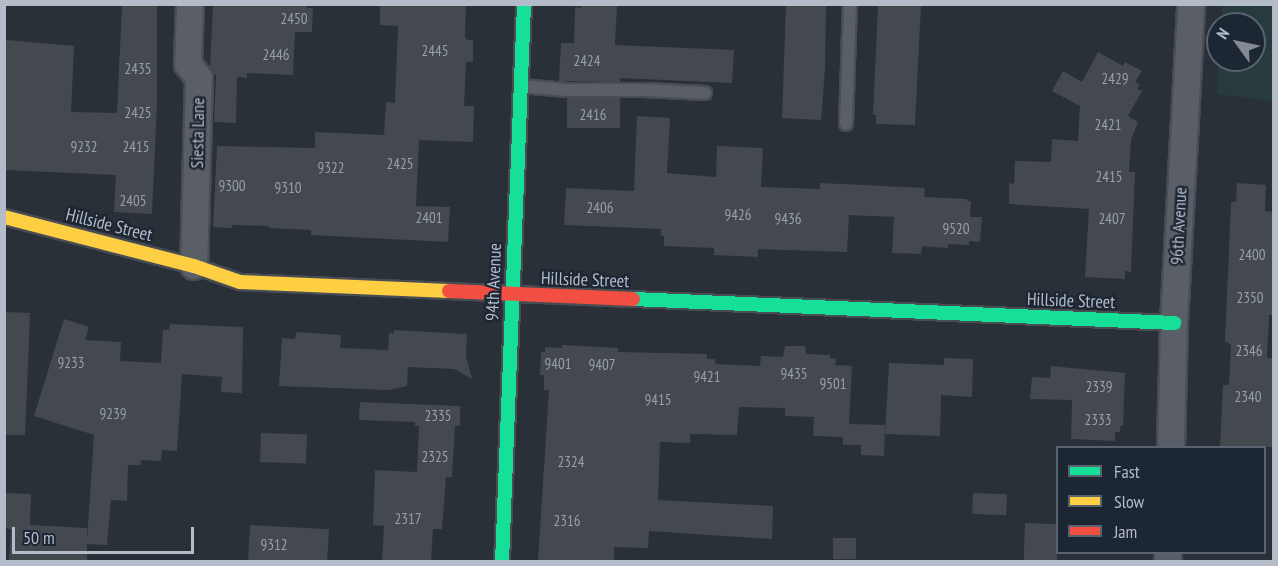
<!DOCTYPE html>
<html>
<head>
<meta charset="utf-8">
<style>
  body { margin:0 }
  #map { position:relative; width:1278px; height:566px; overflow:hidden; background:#2a3038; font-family:"PT Sans Narrow",sans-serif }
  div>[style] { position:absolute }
  .green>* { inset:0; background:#273a3e }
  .building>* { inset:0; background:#444950; transform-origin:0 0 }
  .roads { filter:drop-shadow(2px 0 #484c53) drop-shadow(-2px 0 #484c53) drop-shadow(0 2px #484c53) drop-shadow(0 -2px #484c53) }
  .lane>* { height:12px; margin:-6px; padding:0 6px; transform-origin:6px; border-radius:6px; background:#5a5e66 }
  .street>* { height:26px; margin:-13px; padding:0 13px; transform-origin:13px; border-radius:13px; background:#5a5e66 }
  .fast>* { height:14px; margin:-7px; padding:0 7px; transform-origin:7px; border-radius:7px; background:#16e098 }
  .slow>* { height:14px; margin:-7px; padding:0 7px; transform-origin:7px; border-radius:7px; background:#ffcf43 }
  .jam>* { height:14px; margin:-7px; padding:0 7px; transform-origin:7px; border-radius:7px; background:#f24e42 }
  span { translate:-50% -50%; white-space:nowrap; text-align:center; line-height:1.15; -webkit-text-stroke:4.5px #1d2633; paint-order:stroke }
  .number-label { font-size:15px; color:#989fab }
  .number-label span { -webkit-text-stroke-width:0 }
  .street-label { font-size:18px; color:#b4bcc9 }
  .frame { position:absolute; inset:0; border:6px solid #b4bcc9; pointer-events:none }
  .legend { position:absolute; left:1056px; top:446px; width:210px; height:108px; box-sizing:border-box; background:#1d2633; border:2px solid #59626f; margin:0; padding:8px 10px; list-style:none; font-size:18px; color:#b4bcc9 }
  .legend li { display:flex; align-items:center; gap:12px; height:30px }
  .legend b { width:30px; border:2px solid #59626f }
  .north { position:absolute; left:1206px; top:12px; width:60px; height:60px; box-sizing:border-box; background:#1d2633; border:2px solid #59626f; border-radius:50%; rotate:303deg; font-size:16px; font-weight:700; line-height:24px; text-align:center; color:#b4bcc9 }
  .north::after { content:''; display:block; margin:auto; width:21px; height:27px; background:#848b96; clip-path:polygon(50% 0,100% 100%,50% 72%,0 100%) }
  .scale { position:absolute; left:12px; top:527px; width:182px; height:27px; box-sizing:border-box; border:3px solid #b4bcc9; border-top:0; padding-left:8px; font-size:18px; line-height:21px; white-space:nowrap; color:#b4bcc9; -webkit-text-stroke:4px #1d2633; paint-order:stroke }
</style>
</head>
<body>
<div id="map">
  <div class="green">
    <div style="clip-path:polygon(1222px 5px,1273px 5px,1273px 102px,1217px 94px,1219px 60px,1254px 60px,1254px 24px,1221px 24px)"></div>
  </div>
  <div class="building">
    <div style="clip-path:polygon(122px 4px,157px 4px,157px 102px,152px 214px,114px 212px,116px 175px,4px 170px,6px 40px,74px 46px,71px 112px,117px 113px)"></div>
    <div style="clip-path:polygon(213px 4px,308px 4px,307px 8px,313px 8px,312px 32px,295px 32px,293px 75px,247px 73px,247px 78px,237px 77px,236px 123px,214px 122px,216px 76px,210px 68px)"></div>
    <div style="clip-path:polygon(380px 4px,466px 4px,465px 37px,467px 40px,473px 40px,473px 62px,466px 62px,464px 106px,474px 106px,473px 142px,419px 140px,416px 206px,450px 207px,448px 242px,311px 235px,311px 230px,269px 228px,269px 226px,232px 225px,232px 228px,213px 227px,217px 146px,315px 148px,315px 132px,384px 135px,386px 102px,395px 103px,398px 26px,380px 25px)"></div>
    <div style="clip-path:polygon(581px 4px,617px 4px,615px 45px,734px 50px,732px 83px,620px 78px,620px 82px,559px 81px,561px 43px,574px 43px,575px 7px,581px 8px)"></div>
    <div style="clip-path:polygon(786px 4px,826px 4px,825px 69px,821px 120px,782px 118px)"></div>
    <div style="clip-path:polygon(878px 4px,921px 4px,915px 125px,876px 124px,876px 115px,873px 115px)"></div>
    <div style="clip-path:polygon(1098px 52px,1123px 66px,1125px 62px,1142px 71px,1135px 82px,1140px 84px,1137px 89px,1142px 91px,1128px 116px,1138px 122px,1131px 140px,1129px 172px,1135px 172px,1131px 272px,1125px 271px,1125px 279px,1085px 277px,1089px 209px,1009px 204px,1009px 183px,1014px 184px,1015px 161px,1051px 162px,1052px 139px,1078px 141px,1080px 106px,1052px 91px,1063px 71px,1082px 82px)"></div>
    <div style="left:567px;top:98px;width:53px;height:30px"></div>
    <div style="clip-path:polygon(637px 116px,670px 118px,667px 173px,716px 177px,717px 146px,763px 148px,761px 187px,820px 189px,820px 183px,925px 188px,924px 197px,967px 199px,967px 201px,971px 201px,970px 217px,982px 217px,980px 242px,969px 241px,969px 245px,948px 244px,948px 248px,922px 246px,921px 254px,892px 253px,894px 217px,849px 215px,847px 252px,758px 249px,758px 257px,714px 255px,714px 248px,664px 246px,664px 236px,661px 235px,661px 229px,564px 225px,566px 188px,634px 191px)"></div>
    <div style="clip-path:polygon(1237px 183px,1266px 185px,1265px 211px,1272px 212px,1274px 315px,1269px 315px,1267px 358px,1274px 358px,1274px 447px,1220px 447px,1223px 385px,1229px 385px,1231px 345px,1225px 341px,1231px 202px,1236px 202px)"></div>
    <div style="clip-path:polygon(4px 312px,30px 313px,25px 435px,4px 435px)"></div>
    <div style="clip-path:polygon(64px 319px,89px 327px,85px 340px,121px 342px,120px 361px,161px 363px,163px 330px,169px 330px,170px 324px,243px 327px,242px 393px,221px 392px,222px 377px,182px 374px,177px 451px,162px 450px,161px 461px,141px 460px,141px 465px,128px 465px,127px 501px,111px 500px,107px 545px,87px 544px,87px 561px,9px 561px,11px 529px,4px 528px,4px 493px,31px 494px,30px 525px,87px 528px,87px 540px,94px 435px,34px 416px)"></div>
    <div style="clip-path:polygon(394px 330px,467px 334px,466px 357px,472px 379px,454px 369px,408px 367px,407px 386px,389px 390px,279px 386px,282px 338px,295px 339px,296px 332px,341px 335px,340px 348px,388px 350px,389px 333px,394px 333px)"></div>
    <div style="clip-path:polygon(562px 345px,618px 348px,618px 352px,707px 354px,707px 359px,715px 359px,715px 364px,760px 366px,761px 356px,783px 357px,785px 346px,805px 346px,806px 354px,830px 355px,830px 358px,836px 359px,835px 365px,852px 366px,849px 424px,885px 425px,884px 456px,861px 455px,861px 445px,843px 445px,843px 437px,813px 436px,814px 417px,785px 416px,785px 408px,739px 407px,737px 435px,690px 434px,690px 443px,660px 442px,658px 500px,773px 506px,772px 539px,649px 531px,648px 548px,614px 547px,614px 561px,538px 561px,549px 390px,544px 390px,544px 375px,540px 375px,541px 352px,545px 352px,545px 347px,562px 348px)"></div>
    <div style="clip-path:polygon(944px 358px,973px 359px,972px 397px,941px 395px,940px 436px,885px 434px,889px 363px,944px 365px)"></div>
    <div style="clip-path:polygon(1051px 366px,1125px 373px,1123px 426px,1120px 426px,1120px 432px,1115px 432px,1115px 441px,1071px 439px,1072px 400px,1030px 399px,1032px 377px,1050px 378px)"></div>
    <div style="clip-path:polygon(360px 402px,460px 406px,460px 426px,455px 426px,452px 477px,446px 477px,442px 529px,433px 529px,431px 561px,382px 561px,384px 526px,373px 525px,375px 470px,417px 472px,419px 426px,415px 426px,415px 422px,359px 420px)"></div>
    <div style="left:261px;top:433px;width:46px;height:29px;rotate:2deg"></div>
    <div style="left:973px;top:493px;width:34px;height:21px;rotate:2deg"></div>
    <div style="left:1025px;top:523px;width:33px;height:38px;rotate:2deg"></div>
    <div style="left:250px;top:525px;width:79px;height:36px;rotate:3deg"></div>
    <div style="left:833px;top:538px;width:23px;height:21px"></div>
  </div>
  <div class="roads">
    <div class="lane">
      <div style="left:521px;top:86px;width:46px;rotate:5deg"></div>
      <div style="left:567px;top:90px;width:77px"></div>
      <div style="left:644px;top:90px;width:61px;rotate:2.8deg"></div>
      <div style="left:846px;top:124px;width:120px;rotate:-88.1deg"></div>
    </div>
    <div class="street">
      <div style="left:190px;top:4px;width:60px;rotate:91.9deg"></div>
      <div style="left:188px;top:64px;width:18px;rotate:52deg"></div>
      <div style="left:199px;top:78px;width:188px;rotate:91.5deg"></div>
      <div style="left:1171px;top:448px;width:125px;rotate:-88.6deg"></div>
      <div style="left:1174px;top:323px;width:319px;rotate:-86.9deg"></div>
      <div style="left:1168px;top:562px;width:10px;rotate:-90deg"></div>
    </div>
    <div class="fast">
      <div style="left:633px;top:299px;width:542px;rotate:2.54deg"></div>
      <div style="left:502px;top:562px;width:558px;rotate:-87.74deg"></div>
    </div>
    <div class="slow">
      <div style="left:4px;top:217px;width:196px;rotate:14.5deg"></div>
      <div style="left:194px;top:266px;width:49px;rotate:19.2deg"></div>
      <div style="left:240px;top:282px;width:209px;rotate:2.5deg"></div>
    </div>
    <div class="jam">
      <div style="left:449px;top:291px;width:184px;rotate:2.5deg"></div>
    </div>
  </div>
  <div class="number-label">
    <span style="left:294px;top:19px">2450</span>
    <span style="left:435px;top:51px">2445</span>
    <span style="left:276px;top:55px">2446</span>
    <span style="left:587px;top:61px">2424</span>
    <span style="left:138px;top:69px">2435</span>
    <span style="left:1115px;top:79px">2429</span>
    <span style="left:138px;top:113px">2425</span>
    <span style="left:593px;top:115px">2416</span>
    <span style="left:1108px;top:125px">2421</span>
    <span style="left:84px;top:147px">9232</span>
    <span style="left:136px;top:147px">2415</span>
    <span style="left:400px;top:164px">2425</span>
    <span style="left:331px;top:168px">9322</span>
    <span style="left:1109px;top:177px">2415</span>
    <span style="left:232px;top:186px">9300</span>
    <span style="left:288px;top:188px">9310</span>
    <span style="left:133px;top:201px">2405</span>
    <span style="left:600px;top:208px">2406</span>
    <span style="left:738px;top:215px">9426</span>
    <span style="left:429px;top:218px">2401</span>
    <span style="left:788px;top:219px">9436</span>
    <span style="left:1112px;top:219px">2407</span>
    <span style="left:956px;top:229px">9520</span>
    <span style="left:1252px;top:255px">2400</span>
    <span style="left:1250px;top:298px">2350</span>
    <span style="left:1249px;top:351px">2346</span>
    <span style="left:71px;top:363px">9233</span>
    <span style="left:558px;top:364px">9401</span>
    <span style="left:602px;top:365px">9407</span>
    <span style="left:794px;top:374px">9435</span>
    <span style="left:707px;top:377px">9421</span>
    <span style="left:833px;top:384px">9501</span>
    <span style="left:1099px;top:387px">2339</span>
    <span style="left:1248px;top:397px">2340</span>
    <span style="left:658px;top:400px">9415</span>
    <span style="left:113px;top:414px">9239</span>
    <span style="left:438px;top:416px">2335</span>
    <span style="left:1098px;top:420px">2333</span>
    <span style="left:435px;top:457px">2325</span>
    <span style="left:571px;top:462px">2324</span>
    <span style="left:408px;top:519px">2317</span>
    <span style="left:567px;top:521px">2316</span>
    <span style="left:274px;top:545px">9312</span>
  </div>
  <div class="street-label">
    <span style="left:198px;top:133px;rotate:-89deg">Siesta Lane</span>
    <span style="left:109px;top:225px;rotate:14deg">Hillside Street</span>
    <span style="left:1179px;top:226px;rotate:-87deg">96th Avenue</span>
    <span style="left:585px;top:280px;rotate:2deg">Hillside Street</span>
    <span style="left:494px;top:282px;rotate:-88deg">94th Avenue</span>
    <span style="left:1071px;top:301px;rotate:2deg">Hillside Street</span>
  </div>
  <div class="frame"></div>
  <ul class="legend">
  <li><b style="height:8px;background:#16e098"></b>Fast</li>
  <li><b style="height:8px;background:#ffcf43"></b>Slow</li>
  <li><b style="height:8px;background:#f24e42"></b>Jam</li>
  </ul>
  <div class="north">N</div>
  <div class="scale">50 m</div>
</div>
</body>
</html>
